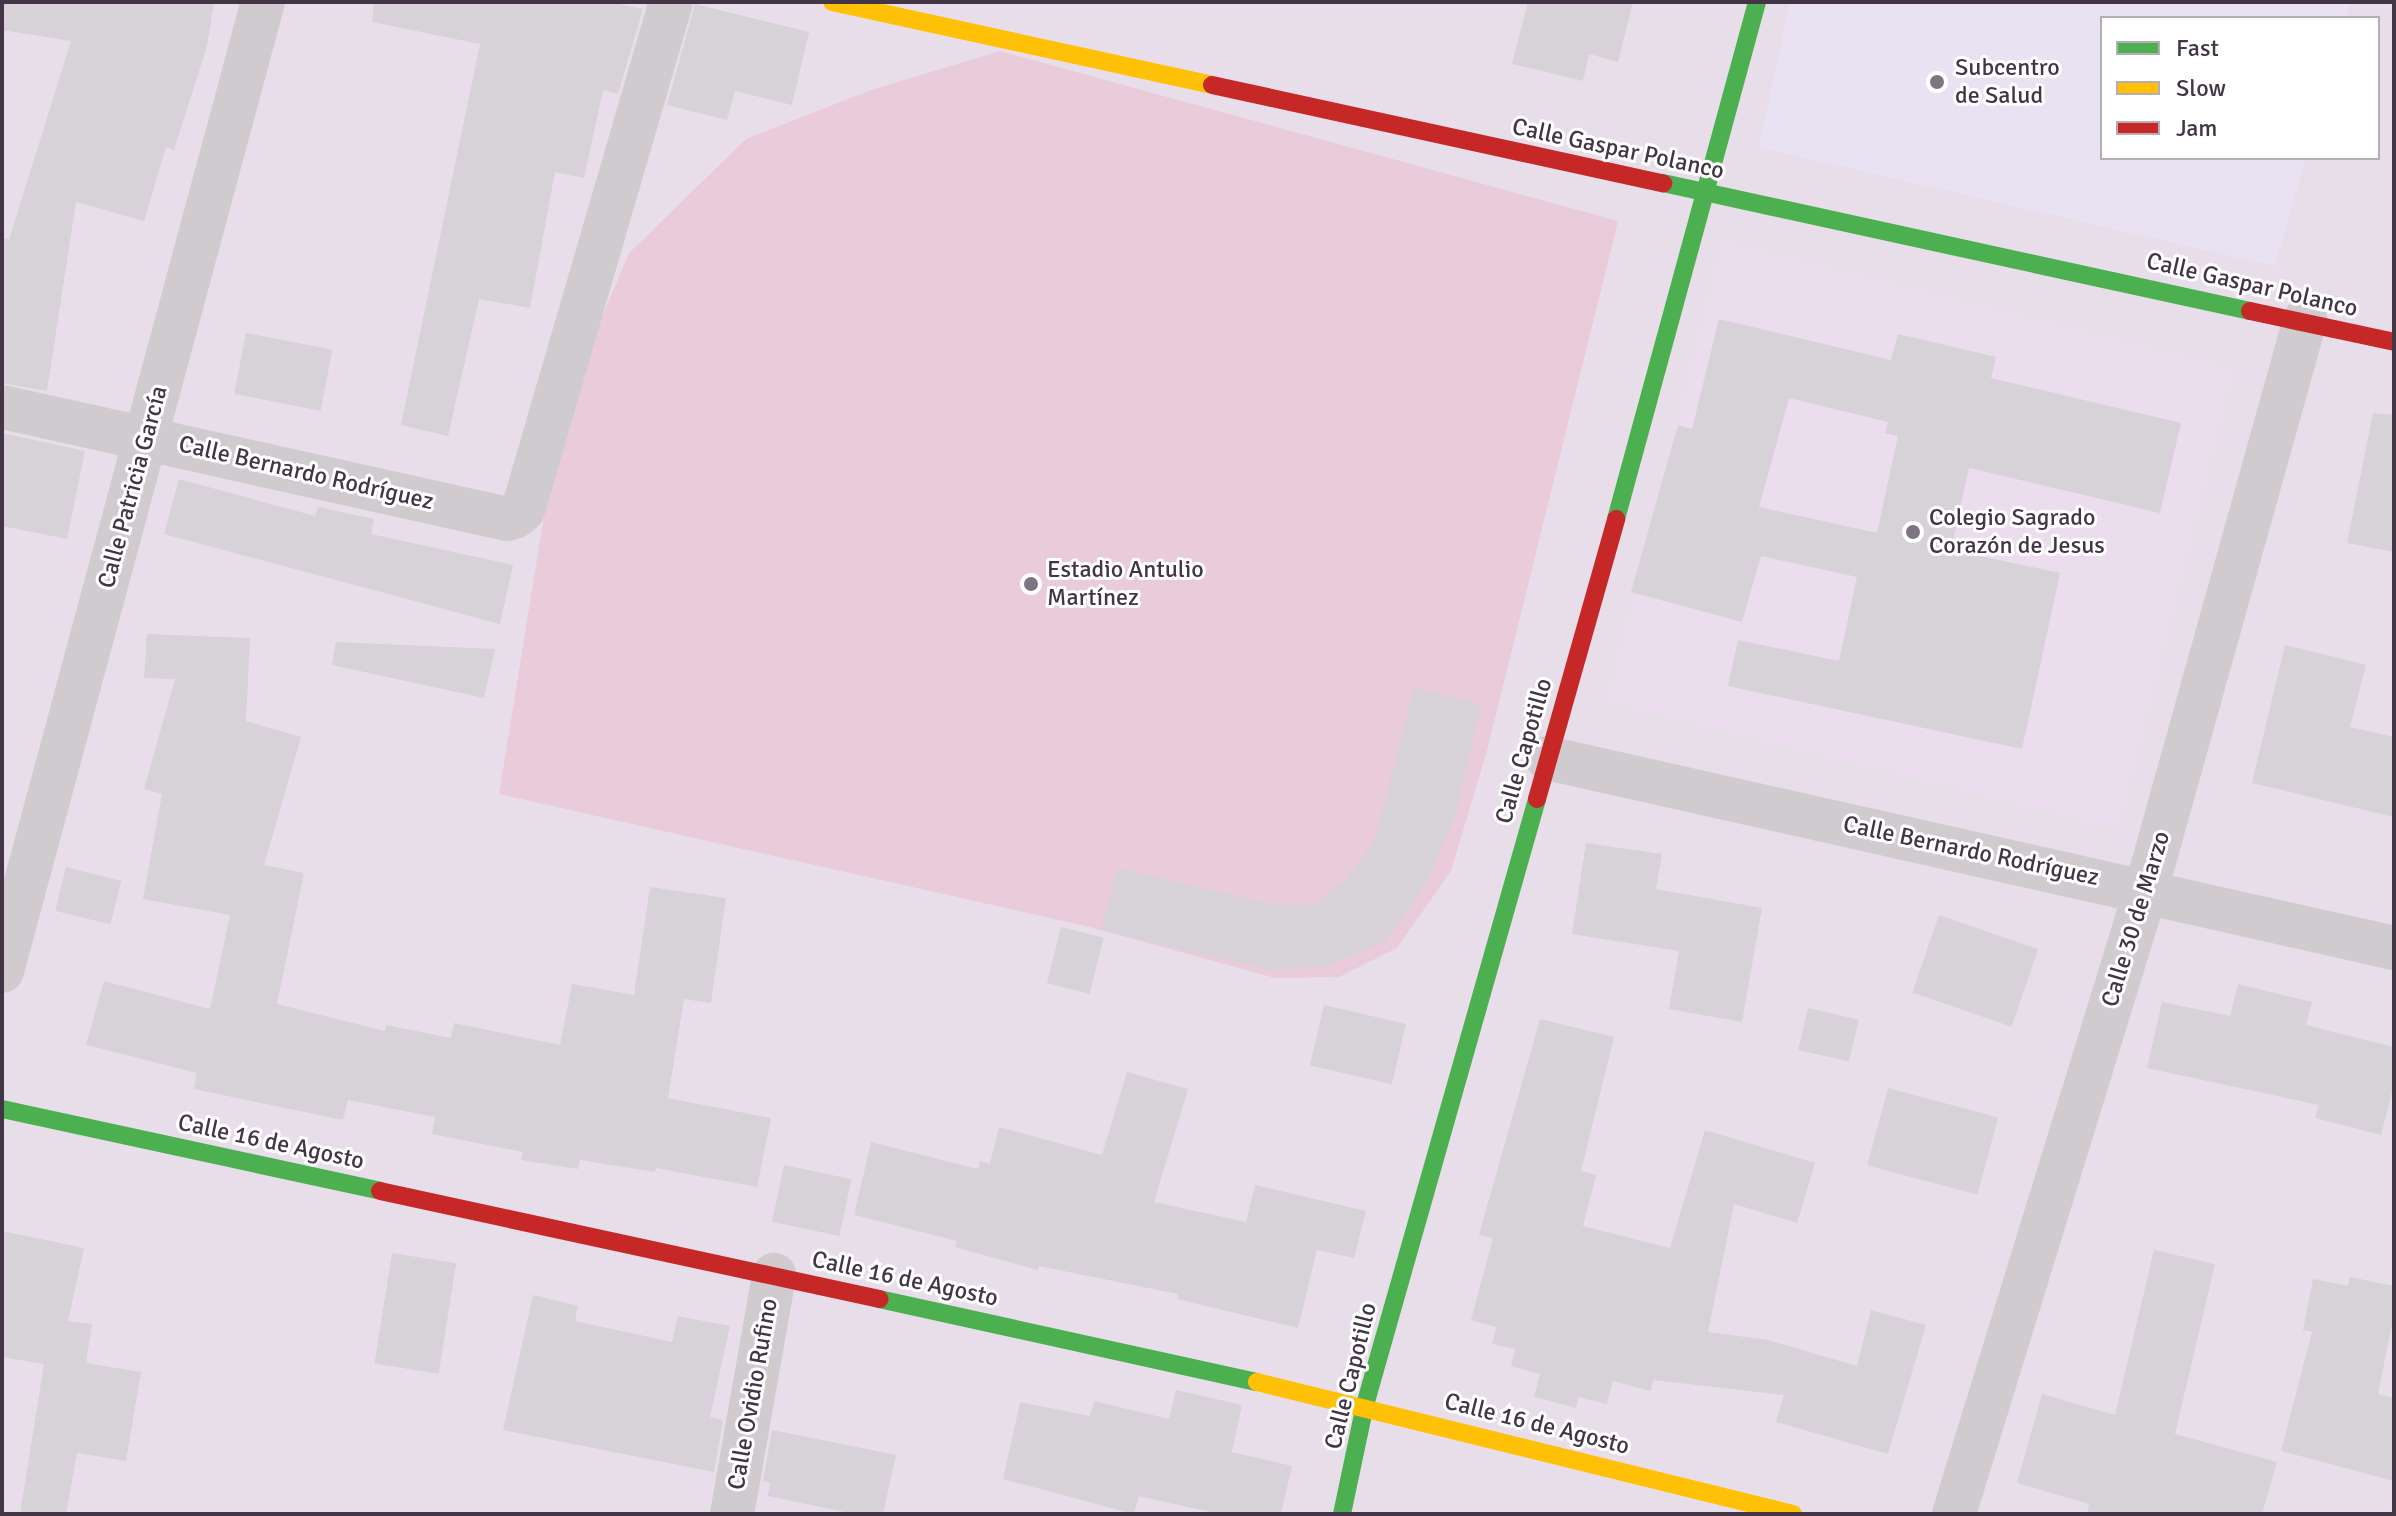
<!DOCTYPE html>
<html>
<head>
<meta charset="utf-8">
<style>
  body { margin:0 }
  #map { position:relative; width:2396px; height:1516px; overflow:hidden; background:#efeaf0; font-family:Signika,sans-serif }
  div>[style] { position:absolute }
  .residential>* { inset:0; background:#e8deea }
  .education>* { inset:0; background:#ebddee; transform-origin:0 0 }
  .medical>* { inset:0; background:#e8e2f2 }
  .green>* { inset:0; background:#eacbd9 }
  .building>* { inset:0; background:#d7d1d8; transform-origin:0 0 }
  .street>* { height:44px; margin:-22px; padding:0 22px; transform-origin:22px; border-radius:22px; background:#cfcbcf }
  .fast>* { height:18px; margin:-9px; padding:0 9px; transform-origin:9px; border-radius:9px; background:#4caf50 }
  .slow>* { height:18px; margin:-9px; padding:0 9px; transform-origin:9px; border-radius:9px; background:#ffc107 }
  .jam>* { height:18px; margin:-9px; padding:0 9px; transform-origin:9px; border-radius:9px; background:#c62828 }
  .dots>* { width:22px; height:22px; translate:-50% -50%; box-sizing:border-box; border:4px solid #fff; border-radius:50% }
  span { translate:-50% -50%; white-space:nowrap; text-align:center; line-height:1.15; -webkit-text-stroke:6px #fff; paint-order:stroke }
  .poi-label { font-size:24px; color:#423646 }
  .left { translate:0 -50%; text-align:left }
  .street-label { font-size:24px; color:#423646 }
  .frame { position:absolute; inset:0; border:4px solid #423646; pointer-events:none }
  .legend { position:absolute; left:2100px; top:16px; width:280px; height:144px; box-sizing:border-box; background:#fff; border:2px solid #b3afb5; margin:0; padding:10px 14px; list-style:none; font-size:24px; color:#423646 }
  .legend li { display:flex; align-items:center; gap:16px; height:40px }
  .legend b { width:40px; border:2px solid #b3afb5 }
</style>
</head>
<body>
<div id="map">
  <div class="residential">
    <div style="clip-path:polygon(evenodd,2px 2px,2394px 2px,2394px 1514px,2px 1514px,2px 2px,2102px 18px,2378px 18px,2378px 158px,2102px 158px,2102px 18px)"></div>
  </div>
  <div class="education">
    <div style="left:1723px;top:243px;width:524px;height:471px;rotate:14deg"></div>
  </div>
  <div class="medical">
    <div style="clip-path:polygon(1790px 2px,2351px 2px,2346px 18px,2102px 18px,2102px 158px,2306px 158px,2275px 266px,1759px 147px)"></div>
  </div>
  <div class="green">
    <div style="clip-path:polygon(1000px 51px,1618px 221px,1487px 751px,1451px 871px,1397px 948px,1339px 977px,1275px 978px,1090px 927px,499px 794px,560px 417px,629px 253px,746px 139px,871px 90px)"></div>
  </div>
  <div class="building">
    <div style="clip-path:polygon(2px 2px,214px 2px,207px 46px,174px 150px,166px 147px,144px 221px,76px 202px,47px 391px,2px 383px,2px 238px,9px 240px,71px 41px,2px 30px)"></div>
    <div style="clip-path:polygon(374px 2px,610px 2px,643px 9px,618px 94px,603px 90px,584px 178px,555px 172px,530px 308px,479px 299px,448px 436px,401px 425px,480px 44px,372px 22px)"></div>
    <div style="clip-path:polygon(1528px 2px,1633px 2px,1618px 62px,1589px 54px,1583px 81px,1512px 64px)"></div>
    <div style="clip-path:polygon(695px 4px,809px 32px,792px 105px,735px 91px,727px 120px,667px 105px)"></div>
    <div style="clip-path:polygon(evenodd,1719px 319px,1891px 360px,1898px 334px,1996px 357px,1991px 378px,2181px 423px,2160px 513px,1969px 468px,1951px 550px,2060px 573px,2022px 749px,1728px 686px,1738px 640px,1839px 661px,1857px 577px,1761px 556px,1742px 622px,1631px 592px,1678px 425px,1692px 429px,1719px 319px,1789px 398px,1888px 422px,1885px 433px,1898px 436px,1877px 533px,1759px 507px,1789px 398px)"></div>
    <div style="left:246px;top:333px;width:88px;height:62px;rotate:11deg"></div>
    <div style="clip-path:polygon(2373px 413px,2394px 415px,2394px 552px,2347px 543px)"></div>
    <div style="clip-path:polygon(2px 433px,85px 451px,67px 539px,2px 526px)"></div>
    <div style="clip-path:polygon(179px 479px,315px 516px,318px 507px,374px 519px,371px 534px,513px 565px,500px 624px,164px 534px)"></div>
    <div style="clip-path:polygon(147px 634px,250px 638px,246px 721px,301px 737px,264px 865px,304px 873px,277px 1004px,385px 1031px,386px 1025px,451px 1038px,454px 1023px,560px 1045px,572px 984px,634px 995px,650px 887px,726px 898px,711px 1003px,684px 999px,668px 1098px,771px 1118px,757px 1187px,656px 1168px,655px 1172px,580px 1160px,578px 1169px,521px 1160px,523px 1152px,432px 1134px,435px 1117px,348px 1100px,343px 1120px,194px 1089px,197px 1073px,86px 1045px,104px 981px,210px 1009px,230px 915px,143px 899px,162px 794px,144px 789px,175px 679px,144px 678px)"></div>
    <div style="clip-path:polygon(336px 642px,495px 649px,484px 698px,332px 665px)"></div>
    <div style="clip-path:polygon(2285px 645px,2366px 665px,2350px 727px,2394px 737px,2394px 817px,2252px 783px)"></div>
    <div style="clip-path:polygon(1414px 688px,1481px 704px,1455px 816px,1428px 880px,1386px 941px,1325px 966px,1270px 970px,1101px 930px,1117px 868px,1270px 904px,1313px 904px,1346px 880px,1375px 839px)"></div>
    <div style="clip-path:polygon(1586px 843px,1662px 854px,1656px 889px,1762px 908px,1742px 1022px,1669px 1009px,1679px 951px,1572px 934px)"></div>
    <div style="left:66px;top:867px;width:57px;height:45px;rotate:14deg"></div>
    <div style="left:1939px;top:915px;width:105px;height:82px;rotate:19deg"></div>
    <div style="left:1061px;top:927px;width:44px;height:58px;rotate:14deg"></div>
    <div style="clip-path:polygon(2238px 984px,2312px 1002px,2306px 1025px,2394px 1047px,2394px 1084px,2381px 1135px,2315px 1118px,2319px 1105px,2147px 1068px,2162px 1002px,2230px 1016px)"></div>
    <div style="left:1324px;top:1005px;width:84px;height:62px;rotate:13deg"></div>
    <div style="left:1808px;top:1008px;width:52px;height:43px;rotate:13deg"></div>
    <div style="clip-path:polygon(1540px 1019px,1614px 1037px,1581px 1171px,1596px 1175px,1583px 1226px,1670px 1248px,1705px 1130px,1815px 1163px,1797px 1223px,1734px 1204px,1708px 1332px,1768px 1340px,1857px 1366px,1871px 1310px,1926px 1325px,1888px 1454px,1776px 1422px,1784px 1395px,1653px 1380px,1651px 1391px,1613px 1381px,1607px 1404px,1578px 1397px,1576px 1408px,1534px 1397px,1540px 1374px,1511px 1366px,1515px 1349px,1492px 1344px,1496px 1327px,1471px 1320px,1493px 1238px,1479px 1235px)"></div>
    <div style="clip-path:polygon(1127px 1072px,1188px 1089px,1154px 1202px,1246px 1222px,1255px 1185px,1366px 1211px,1354px 1258px,1317px 1250px,1298px 1328px,1177px 1299px,1178px 1294px,1039px 1266px,1038px 1270px,955px 1247px,957px 1241px,854px 1215px,871px 1142px,978px 1169px,980px 1161px,990px 1164px,999px 1127px,1102px 1155px)"></div>
    <div style="left:1888px;top:1088px;width:114px;height:80px;rotate:15deg"></div>
    <div style="left:784px;top:1165px;width:69px;height:58px;rotate:12deg"></div>
    <div style="clip-path:polygon(2px 1231px,84px 1248px,68px 1321px,92px 1324px,86px 1363px,141px 1372px,126px 1461px,77px 1453px,66px 1514px,20px 1514px,44px 1364px,2px 1357px)"></div>
    <div style="clip-path:polygon(2154px 1250px,2215px 1264px,2175px 1434px,2277px 1462px,2262px 1514px,2087px 1514px,2089px 1504px,2017px 1483px,2042px 1394px,2115px 1415px)"></div>
    <div style="left:392px;top:1253px;width:65px;height:112px;rotate:9deg"></div>
    <div style="clip-path:polygon(2350px 1277px,2394px 1286px,2394px 1314px,2378px 1394px,2394px 1398px,2394px 1481px,2281px 1451px,2312px 1332px,2303px 1330px,2313px 1279px,2348px 1286px)"></div>
    <div style="clip-path:polygon(533px 1295px,578px 1306px,575px 1321px,672px 1342px,678px 1316px,730px 1326px,710px 1417px,723px 1420px,714px 1472px,503px 1430px)"></div>
    <div style="clip-path:polygon(1176px 1390px,1242px 1405px,1232px 1452px,1292px 1466px,1281px 1514px,1219px 1514px,1139px 1496px,1134px 1514px,1003px 1479px,1020px 1402px,1090px 1416px,1094px 1401px,1169px 1419px)"></div>
    <div style="clip-path:polygon(772px 1430px,896px 1455px,883px 1514px,854px 1514px,768px 1496px,770px 1483px,763px 1481px)"></div>
  </div>
  <div class="street">
    <div style="left:2px;top:407px;width:517px;rotate:12.5deg"></div>
    <div style="left:507px;top:519px;width:9px;rotate:-18deg"></div>
    <div style="left:516px;top:516px;width:9px;rotate:-41deg"></div>
    <div style="left:523px;top:510px;width:529px;rotate:-73.76deg"></div>
    <div style="left:1547px;top:758px;width:868px;rotate:12.64deg"></div>
    <div style="left:2px;top:971px;width:1004px;rotate:-74.93deg"></div>
    <div style="left:732px;top:1514px;width:243px;rotate:-80deg"></div>
    <div style="left:1954px;top:1514px;width:653px;rotate:-72.9deg"></div>
    <div style="left:2146px;top:890px;width:592px;rotate:-74.41deg"></div>
  </div>
  <div class="fast">
    <div style="left:1663px;top:183px;width:601px;rotate:12.3deg"></div>
    <div style="left:1616px;top:519px;width:536px;rotate:-74.74deg"></div>
    <div style="left:2px;top:1109px;width:387px;rotate:12.2deg"></div>
    <div style="left:879px;top:1299px;width:387px;rotate:12.4deg"></div>
    <div style="left:1342px;top:1514px;width:111px;rotate:-78.1deg"></div>
    <div style="left:1365px;top:1405px;width:630px;rotate:-74.15deg"></div>
  </div>
  <div class="slow">
    <div style="left:832px;top:2px;width:389px;rotate:12.3deg"></div>
    <div style="left:1257px;top:1382px;width:552px;rotate:13.83deg"></div>
  </div>
  <div class="jam">
    <div style="left:1212px;top:85px;width:462px;rotate:12.3deg"></div>
    <div style="left:2250px;top:311px;width:147px;rotate:12.1deg"></div>
    <div style="left:1537px;top:799px;width:291px;rotate:-74.2deg"></div>
    <div style="left:380px;top:1191px;width:511px;rotate:12.21deg"></div>
  </div>
  <div class="dots">
    <div style="left:1937px;top:82px;background:#7f7582"></div>
    <div style="left:1913px;top:532px;background:#7f7582"></div>
    <div style="left:1031px;top:584px;background:#7f7582"></div>
  </div>
  <div class="poi-label">
    <span class="left" style="left:1955px;top:82px">Subcentro<br>de Salud</span>
    <span class="left" style="left:1929px;top:532px">Colegio Sagrado<br>Corazón de Jesus</span>
    <span class="left" style="left:1047px;top:584px">Estadio Antulio<br>Martínez</span>
  </div>
  <div class="street-label">
    <span style="left:1618px;top:149px;rotate:12deg">Calle Gaspar Polanco</span>
    <span style="left:2252px;top:285px;rotate:13deg">Calle Gaspar Polanco</span>
    <span style="left:306px;top:473px;rotate:13deg">Calle Bernardo Rodríguez</span>
    <span style="left:133px;top:487px;rotate:-75deg">Calle Patricia García</span>
    <span style="left:1524px;top:751px;rotate:-74deg">Calle Capotillo</span>
    <span style="left:1971px;top:851px;rotate:12deg">Calle Bernardo Rodríguez</span>
    <span style="left:2136px;top:919px;rotate:-73deg">Calle 30 de Marzo</span>
    <span style="left:271px;top:1142px;rotate:12deg">Calle 16 de Agosto</span>
    <span style="left:905px;top:1279px;rotate:12deg">Calle 16 de Agosto</span>
    <span style="left:1351px;top:1376px;rotate:-76deg">Calle Capotillo</span>
    <span style="left:753px;top:1394px;rotate:-80deg">Calle Ovidio Rufino</span>
    <span style="left:1537px;top:1424px;rotate:14deg">Calle 16 de Agosto</span>
  </div>
  <div class="frame"></div>
  <ul class="legend">
  <li><b style="height:10px;background:#4caf50"></b>Fast</li>
  <li><b style="height:10px;background:#ffc107"></b>Slow</li>
  <li><b style="height:10px;background:#c62828"></b>Jam</li>
  </ul>
</div>
</body>
</html>
